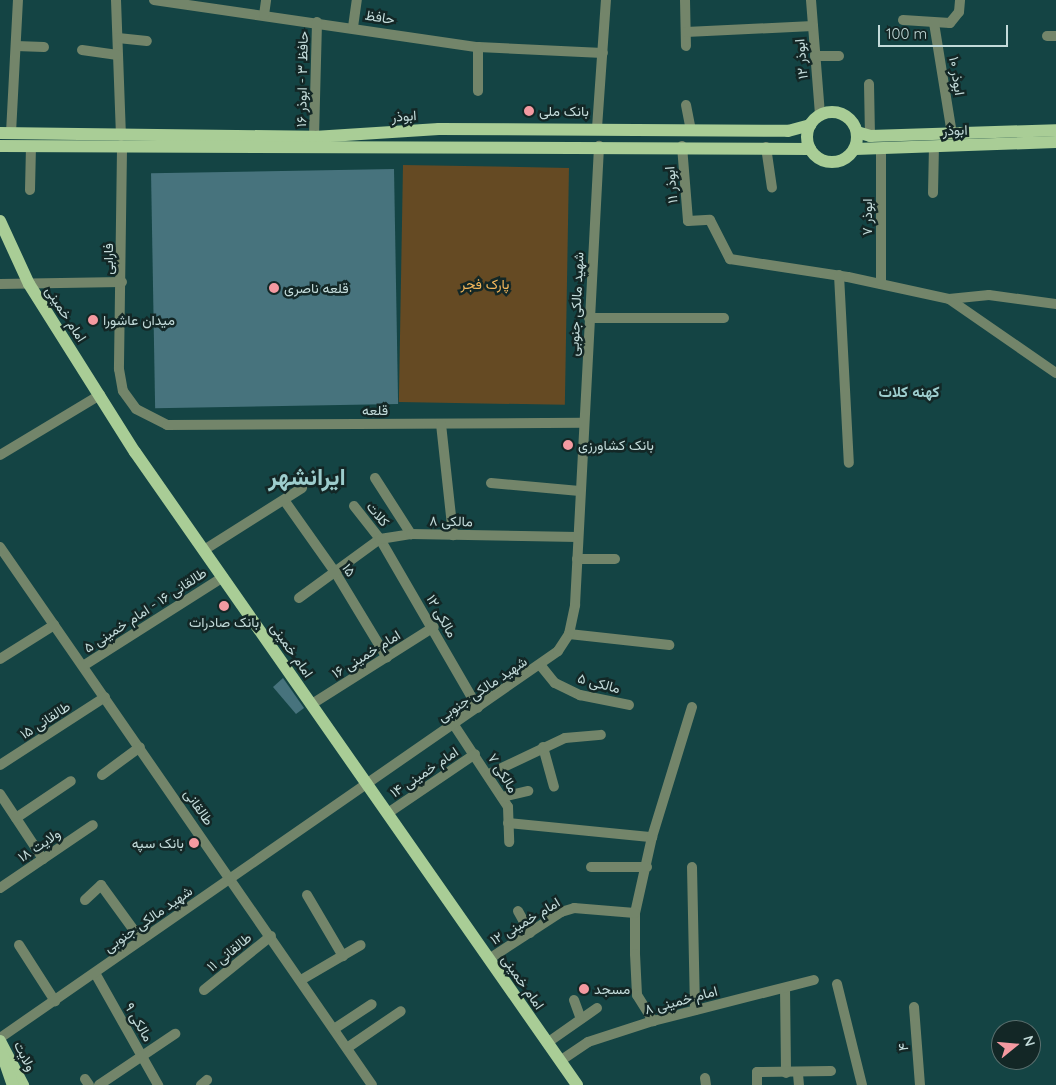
<!DOCTYPE html>
<html>
<head>
<meta charset="utf-8">
<style>
  body { margin:0 }
  #map { position:relative; width:1056px; height:1085px; overflow:hidden; background:#144444; font-family:Quicksand,Vazirmatn,sans-serif }
  div>[style] { position:absolute }
  .green>* { inset:0; background:#654a23; transform-origin:0 0 }
  .building>* { inset:0; background:#47737d; transform-origin:0 0 }
  .minor>* { height:10px; margin:-5px; padding:0 5px; transform-origin:5px; border-radius:5px; background:#73856a }
  .major>* { height:12px; margin:-6px; padding:0 6px; transform-origin:6px; border-radius:6px; background:#a9cd96 }
  .major>.ring { margin:-6px; padding:0; box-sizing:content-box; background:none; border:12px solid #a9cd96; border-radius:50% }
  .dots>* { width:14px; height:14px; translate:-50% -50%; box-sizing:border-box; border:2px solid #132726; border-radius:50% }
  span { translate:-50% -50%; white-space:nowrap; text-align:center; line-height:1.15; -webkit-text-stroke:5px #132726; paint-order:stroke }
  .street-label { font-size:14px; color:#c3dbda }
  .poi-label { font-size:14px; color:#c3dbda }
  .left { translate:0 -50%; text-align:left }
  .right { translate:-100% -50%; text-align:right }
  .park-label { font-size:14px; color:#f5b85c }
  .neighbourhood-label { font-size:15px; color:#9dcdcd; font-weight:700 }
  .town-label { font-size:24px; color:#9dcdcd; font-weight:700 }
  .north { position:absolute; left:991px; top:1020px; width:50px; height:50px; box-sizing:border-box; background:#132726; border:1px solid #596f6e; border-radius:50%; rotate:73deg; font-size:14px; font-weight:700; line-height:20px; text-align:center; color:#c3dbda }
  .north::after { content:''; display:block; margin:auto; width:18px; height:22px; background:#f49aa1; clip-path:polygon(50% 0,100% 100%,50% 72%,0 100%) }
  .scale { position:absolute; left:878px; top:25px; width:130px; height:22px; box-sizing:border-box; border:2px solid #c3dbda; border-top:0; padding-left:6px; font-size:15px; line-height:18px; white-space:nowrap; color:#c3dbda; -webkit-text-stroke:4px #132726; paint-order:stroke }
</style>
</head>
<body>
<div id="map">
  <div class="green">
    <div style="left:403px;top:165px;width:166px;height:237px;rotate:1deg"></div>
  </div>
  <div class="building">
    <div style="left:394px;top:169px;width:235px;height:243px;rotate:89deg"></div>
    <div style="clip-path:polygon(283px 678px,304px 708px,296px 714px,273px 687px)"></div>
  </div>
  <div class="minor">
    <div style="left:116px;top:0;width:136px;rotate:87.9deg"></div>
    <div style="left:154px;top:0;width:327px;rotate:8.3deg"></div>
    <div style="left:478px;top:47px;width:125px;rotate:2.7deg"></div>
    <div style="left:685px;top:0;width:46px;rotate:88.8deg"></div>
    <div style="left:811px;top:0;width:115px;rotate:85.5deg"></div>
    <div style="left:264px;top:15px;width:15px;rotate:-82deg"></div>
    <div style="left:903px;top:20px;width:47px;rotate:3.7deg"></div>
    <div style="left:950px;top:23px;width:14px;rotate:-51deg"></div>
    <div style="left:959px;top:12px;width:12px;rotate:-85deg"></div>
    <div style="left:934px;top:23px;width:112px;rotate:80.8deg"></div>
    <div style="left:353px;top:27px;width:27px;rotate:-82deg"></div>
    <div style="left:686px;top:32px;width:127px;rotate:-2.7deg"></div>
    <div style="left:1047px;top:36px;width:9px"></div>
    <div style="left:118px;top:38px;width:29px;rotate:6deg"></div>
    <div style="left:16px;top:46px;width:28px;rotate:2deg"></div>
    <div style="left:82px;top:50px;width:36px;rotate:8deg"></div>
    <div style="left:815px;top:56px;width:24px"></div>
    <div style="left:869px;top:84px;width:52px;rotate:88.9deg"></div>
    <div style="left:478px;top:91px;width:44px;rotate:-90deg"></div>
    <div style="left:686px;top:105px;width:26px;rotate:79deg"></div>
    <div style="left:597px;top:128px;width:128px;rotate:-86deg"></div>
    <div style="left:11px;top:133px;width:133px;rotate:-87deg"></div>
    <div style="left:314px;top:137px;width:115px;rotate:-88.5deg"></div>
    <div style="left:682px;top:146px;width:75px;rotate:85.4deg"></div>
    <div style="left:688px;top:221px;width:22px;rotate:-3deg"></div>
    <div style="left:710px;top:220px;width:44px;rotate:62.9deg"></div>
    <div style="left:730px;top:259px;width:119px;rotate:8.7deg"></div>
    <div style="left:848px;top:277px;width:103px;rotate:12.3deg"></div>
    <div style="left:949px;top:299px;width:40px;rotate:-5.7deg"></div>
    <div style="left:989px;top:295px;width:68px;rotate:7.7deg"></div>
    <div style="left:766px;top:147px;width:41px;rotate:81.7deg"></div>
    <div style="left:122px;top:149px;width:220px;rotate:90.8deg"></div>
    <div style="left:119px;top:369px;width:22px;rotate:80deg"></div>
    <div style="left:123px;top:391px;width:22px;rotate:54deg"></div>
    <div style="left:136px;top:409px;width:35px;rotate:27deg"></div>
    <div style="left:167px;top:425px;width:416px;rotate:-0.3deg"></div>
    <div style="left:30px;top:190px;width:43px;rotate:-88.7deg"></div>
    <div style="left:933px;top:193px;width:47px;rotate:-88.8deg"></div>
    <div style="left:839px;top:275px;width:188px;rotate:87deg"></div>
    <div style="left:0;top:284px;width:122px;rotate:-0.9deg"></div>
    <div style="left:881px;top:284px;width:134px;rotate:-90deg"></div>
    <div style="left:949px;top:299px;width:130px;rotate:34.7deg"></div>
    <div style="left:589px;top:318px;width:135px"></div>
    <div style="left:441px;top:424px;width:112px;rotate:83.8deg"></div>
    <div style="left:0;top:455px;width:117px;rotate:-31deg"></div>
    <div style="left:375px;top:478px;width:67px;rotate:57.3deg"></div>
    <div style="left:491px;top:483px;width:89px;rotate:5.1deg"></div>
    <div style="left:284px;top:500px;width:88px;rotate:54.7deg"></div>
    <div style="left:335px;top:572px;width:100px;rotate:58.8deg"></div>
    <div style="left:354px;top:506px;width:42px;rotate:51.8deg"></div>
    <div style="left:380px;top:539px;width:195px;rotate:59.9deg"></div>
    <div style="left:0;top:547px;width:654px;rotate:55.34deg"></div>
    <div style="left:204px;top:550px;width:116px;rotate:-32.3deg"></div>
    <div style="left:577px;top:559px;width:38px"></div>
    <div style="left:299px;top:598px;width:100px;rotate:-36.1deg"></div>
    <div style="left:380px;top:539px;width:31px;rotate:-9deg"></div>
    <div style="left:411px;top:534px;width:167px;rotate:1deg"></div>
    <div style="left:569px;top:634px;width:101px;rotate:6.3deg"></div>
    <div style="left:0;top:659px;width:64px;rotate:-32.2deg"></div>
    <div style="left:83px;top:666px;width:166px;rotate:-32.4deg"></div>
    <div style="left:541px;top:666px;width:22px;rotate:51deg"></div>
    <div style="left:555px;top:683px;width:28px;rotate:26deg"></div>
    <div style="left:580px;top:695px;width:50px;rotate:11.5deg"></div>
    <div style="left:312px;top:704px;width:144px;rotate:-32.3deg"></div>
    <div style="left:454px;top:725px;width:98px;rotate:56.6deg"></div>
    <div style="left:508px;top:807px;width:35px;rotate:88deg"></div>
    <div style="left:543px;top:747px;width:41px;rotate:74.6deg"></div>
    <div style="left:0;top:765px;width:125px;rotate:-32.9deg"></div>
    <div style="left:489px;top:774px;width:84px;rotate:-25.3deg"></div>
    <div style="left:565px;top:738px;width:36px;rotate:-5deg"></div>
    <div style="left:102px;top:775px;width:47px;rotate:-36.4deg"></div>
    <div style="left:0;top:794px;width:78px;rotate:56.5deg"></div>
    <div style="left:502px;top:797px;width:27px;rotate:-13deg"></div>
    <div style="left:388px;top:813px;width:105px;rotate:-34.1deg"></div>
    <div style="left:16px;top:818px;width:66px;rotate:-33.9deg"></div>
    <div style="left:508px;top:823px;width:145px;rotate:5.6deg"></div>
    <div style="left:652px;top:837px;width:78px;rotate:102.6deg"></div>
    <div style="left:635px;top:913px;width:41px;rotate:90deg"></div>
    <div style="left:635px;top:954px;width:41px;rotate:87.2deg"></div>
    <div style="left:637px;top:995px;width:31px;rotate:58deg"></div>
    <div style="left:652px;top:837px;width:136px;rotate:-72.9deg"></div>
    <div style="left:591px;top:867px;width:56px"></div>
    <div style="left:692px;top:867px;width:143px;rotate:88.8deg"></div>
    <div style="left:0;top:888px;width:112px;rotate:-34.1deg"></div>
    <div style="left:307px;top:895px;width:71px;rotate:59.5deg"></div>
    <div style="left:85px;top:900px;width:22px;rotate:-43deg"></div>
    <div style="left:101px;top:885px;width:68px;rotate:54deg"></div>
    <div style="left:518px;top:911px;width:25px;rotate:61deg"></div>
    <div style="left:19px;top:945px;width:67px;rotate:57.3deg"></div>
    <div style="left:489px;top:959px;width:86px;rotate:-33.1deg"></div>
    <div style="left:561px;top:912px;width:14px;rotate:-17deg"></div>
    <div style="left:574px;top:908px;width:61px;rotate:4.7deg"></div>
    <div style="left:95px;top:973px;width:129px;rotate:60.6deg"></div>
    <div style="left:301px;top:980px;width:69px;rotate:-30.3deg"></div>
    <div style="left:837px;top:984px;width:104px;rotate:76.1deg"></div>
    <div style="left:785px;top:988px;width:85px;rotate:89.3deg"></div>
    <div style="left:204px;top:990px;width:86px;rotate:-38.9deg"></div>
    <div style="left:574px;top:1000px;width:20px;rotate:70deg"></div>
    <div style="left:914px;top:1007px;width:78px;rotate:85.6deg"></div>
    <div style="left:334px;top:1029px;width:45px;rotate:-33.3deg"></div>
    <div style="left:0;top:1038px;width:679px;rotate:-34.74deg"></div>
    <div style="left:558px;top:651px;width:20px;rotate:-57deg"></div>
    <div style="left:569px;top:634px;width:30px;rotate:-78deg"></div>
    <div style="left:575px;top:605px;width:460px;rotate:-87deg"></div>
    <div style="left:547px;top:1043px;width:61px;rotate:-35deg"></div>
    <div style="left:347px;top:1048px;width:65px;rotate:-34.4deg"></div>
    <div style="left:560px;top:1061px;width:34px;rotate:-34deg"></div>
    <div style="left:588px;top:1042px;width:68px;rotate:-17.9deg"></div>
    <div style="left:653px;top:1021px;width:166px;rotate:-14.3deg"></div>
    <div style="left:798px;top:1074px;width:11px;rotate:85deg"></div>
    <div style="left:705px;top:1078px;width:7px;rotate:82deg"></div>
    <div style="left:85px;top:1079px;width:7px;rotate:56deg"></div>
    <div style="left:99px;top:1085px;width:92px;rotate:-33.9deg"></div>
    <div style="left:201px;top:1085px;width:8px;rotate:-40deg"></div>
    <div style="left:757px;top:1085px;width:13px;rotate:-90deg"></div>
    <div style="left:757px;top:1072px;width:74px;rotate:-0.8deg"></div>
  </div>
  <div class="major">
    <div class="ring" style="left:807px;top:112px;width:38px;height:38px"></div>
    <div style="left:857px;top:132px;width:14px;rotate:17deg"></div>
    <div style="left:870px;top:136px;width:186px;rotate:-1.8deg"></div>
    <div style="left:0;top:133px;width:314px;rotate:0.7deg"></div>
    <div style="left:314px;top:137px;width:125px;rotate:-3.7deg"></div>
    <div style="left:439px;top:129px;width:349px;rotate:0.3deg"></div>
    <div style="left:788px;top:131px;width:23px;rotate:-15deg"></div>
    <div style="left:0;top:146px;width:810px;rotate:0.21deg"></div>
    <div style="left:855px;top:149px;width:201px;rotate:-2deg"></div>
    <div style="left:0;top:221px;width:69px;rotate:65.3deg"></div>
    <div style="left:29px;top:284px;width:199px;rotate:57.8deg"></div>
    <div style="left:135px;top:452px;width:772px;rotate:55.07deg"></div>
    <div style="left:0;top:1041px;width:50px;rotate:62.4deg"></div>
    <div style="left:1px;top:1051px;width:36px;rotate:71deg"></div>
  </div>
  <div class="dots">
    <div style="left:529px;top:111px;background:#f49aa1"></div>
    <div style="left:274px;top:288px;background:#f49aa1"></div>
    <div style="left:93px;top:320px;background:#f49aa1"></div>
    <div style="left:568px;top:445px;background:#f49aa1"></div>
    <div style="left:224px;top:606px;background:#f49aa1"></div>
    <div style="left:194px;top:843px;background:#f49aa1"></div>
    <div style="left:584px;top:989px;background:#f49aa1"></div>
  </div>
  <div class="street-label">
    <span style="left:380px;top:17px;rotate:9deg">حافظ</span>
    <span style="left:801px;top:59px;rotate:-95deg">ابوذر ۱۲</span>
    <span style="left:957px;top:76px;rotate:81deg">ابوذر ۱۰</span>
    <span style="left:302px;top:79px;rotate:-89deg">حافظ ۳ - ابوذر ۱۶</span>
    <span style="left:404px;top:116px;rotate:-4deg">ابوذر</span>
    <span style="left:955px;top:130px;rotate:-2deg">ابوذر</span>
    <span style="left:671px;top:185px;rotate:-95deg">ابوذر ۱۱</span>
    <span style="left:867px;top:217px;rotate:-90deg">ابوذر ۷</span>
    <span style="left:108px;top:259px;rotate:-90deg">فارابی</span>
    <span style="left:576px;top:304px;rotate:-87deg">شهید مالکی جنوبی</span>
    <span style="left:66px;top:314px;rotate:57deg">امام خمینی</span>
    <span style="left:375px;top:410px">قلعه</span>
    <span style="left:378px;top:514px;rotate:51deg">کلات</span>
    <span style="left:451px;top:521px;rotate:1deg">مالکی ۸</span>
    <span style="left:349px;top:570px;rotate:58deg">۱۵</span>
    <span style="left:145px;top:610px;rotate:-33deg">طالقانی ۱۶ - امام خمینی ۵</span>
    <span style="left:442px;top:616px;rotate:60deg">مالکی ۱۲</span>
    <span style="left:292px;top:650px;rotate:55deg">امام خمینی</span>
    <span style="left:366px;top:654px;rotate:-32deg">امام خمینی ۱۶</span>
    <span style="left:599px;top:683px;rotate:15deg">مالکی ۵</span>
    <span style="left:482px;top:689px;rotate:-34deg">شهید مالکی جنوبی</span>
    <span style="left:45px;top:720px;rotate:-33deg">طالقانی ۱۵</span>
    <span style="left:424px;top:772px;rotate:-34deg">امام خمینی ۱۴</span>
    <span style="left:503px;top:773px;rotate:58deg">مالکی ۷</span>
    <span style="left:199px;top:807px;rotate:55deg">طالقانی</span>
    <span style="left:39px;top:845px;rotate:-34deg">ولایت ۱۸</span>
    <span style="left:148px;top:919px;rotate:-35deg">شهید مالکی جنوبی</span>
    <span style="left:525px;top:921px;rotate:-31deg">امام خمینی ۱۲</span>
    <span style="left:229px;top:952px;rotate:-39deg">طالقانی ۱۱</span>
    <span style="left:523px;top:982px;rotate:55deg">امام خمینی</span>
    <span style="left:681px;top:1000px;rotate:-15deg">امام خمینی ۸</span>
    <span style="left:139px;top:1022px;rotate:60deg">مالکی ۹</span>
    <span style="left:903px;top:1047px;rotate:-93deg">۴</span>
    <span style="left:25px;top:1056px;rotate:63deg">ولایت</span>
  </div>
  <div class="poi-label">
    <span class="left" style="left:539px;top:111px">بانک ملی</span>
    <span class="left" style="left:284px;top:288px">قلعه ناصری</span>
    <span class="left" style="left:103px;top:320px">میدان عاشورا</span>
    <span class="left" style="left:578px;top:445px">بانک کشاورزی</span>
    <span style="left:224px;top:622px">بانک صادرات</span>
    <span class="right" style="left:184px;top:843px">بانک سپه</span>
    <span class="left" style="left:594px;top:989px">مسجد</span>
  </div>
  <div class="park-label">
    <span style="left:485px;top:284px">پارک فجر</span>
  </div>
  <div class="neighbourhood-label">
    <span style="left:909px;top:392px">کهنه کلات</span>
  </div>
  <div class="town-label">
    <span style="left:307px;top:477px">ایرانشهر</span>
  </div>
  <div class="north">N</div>
  <div class="scale">100 m</div>
</div>
</body>
</html>
